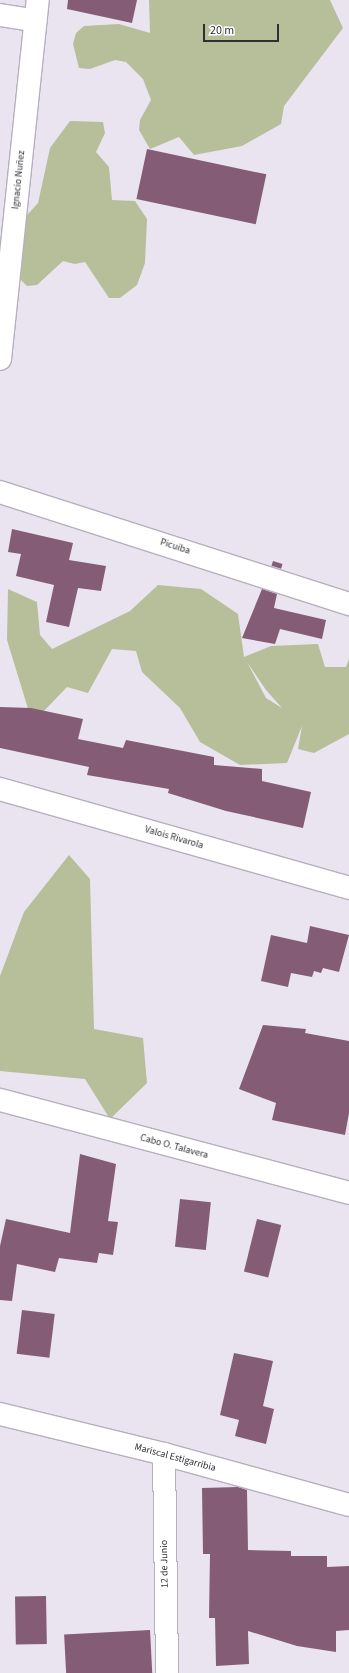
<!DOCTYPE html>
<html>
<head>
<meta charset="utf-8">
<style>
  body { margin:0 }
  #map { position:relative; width:349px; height:1673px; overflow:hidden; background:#eae4f0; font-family:"Source Sans 3",sans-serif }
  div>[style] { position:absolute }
  .green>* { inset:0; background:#b6bf9a }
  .building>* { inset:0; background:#845c76; transform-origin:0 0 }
  .roads { filter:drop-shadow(1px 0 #b6b0bc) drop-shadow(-1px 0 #b6b0bc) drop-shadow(0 1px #b6b0bc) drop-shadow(0 -1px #b6b0bc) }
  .minor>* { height:22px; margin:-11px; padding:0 11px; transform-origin:11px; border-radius:11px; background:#fff }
  .tertiary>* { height:22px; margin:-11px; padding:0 11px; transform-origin:11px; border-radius:11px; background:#fff }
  span { translate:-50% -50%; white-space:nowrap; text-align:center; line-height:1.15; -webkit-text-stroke:4px #fff; paint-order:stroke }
  .street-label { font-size:10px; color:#312e33 }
  .scale { position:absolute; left:203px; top:24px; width:76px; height:18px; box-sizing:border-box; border:2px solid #312e33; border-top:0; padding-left:5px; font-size:12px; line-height:14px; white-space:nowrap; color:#312e33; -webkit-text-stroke:3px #fff; paint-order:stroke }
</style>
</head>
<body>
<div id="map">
  <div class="green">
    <div style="clip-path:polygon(149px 0,330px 0,343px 28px,284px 106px,281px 124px,242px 146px,194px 155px,179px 137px,150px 149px,139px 130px,140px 120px,151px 100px,143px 79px,126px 62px,115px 60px,90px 69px,79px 68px,73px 44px,76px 33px,84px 26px,119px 24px,150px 33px)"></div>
    <div style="clip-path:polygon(70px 121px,103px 122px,105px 133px,96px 152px,109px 167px,112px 200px,135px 201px,147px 219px,145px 263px,137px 285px,120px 298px,109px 298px,85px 262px,75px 264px,63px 261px,37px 285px,27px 286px,18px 277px,13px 231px,38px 203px,50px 148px)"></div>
    <div style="clip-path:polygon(evenodd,158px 585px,201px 589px,238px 614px,244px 657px,271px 646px,318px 644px,325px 667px,346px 667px,349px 659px,349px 734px,314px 753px,298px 749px,302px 726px,287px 763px,240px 765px,200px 742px,180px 708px,142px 672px,136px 651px,112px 649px,88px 693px,67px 687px,42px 713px,29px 712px,7px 640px,8px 589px,37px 602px,40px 635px,52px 649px,130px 611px,158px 585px,247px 662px,266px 690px,282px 708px,266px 698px,247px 662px)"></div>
    <div style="clip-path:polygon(69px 855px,90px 879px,94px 1029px,143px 1038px,147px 1083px,110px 1119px,85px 1079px,0 1071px,0 976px,24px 912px)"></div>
  </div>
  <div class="building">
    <div style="clip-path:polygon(68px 0,137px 0,132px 23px,67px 9px)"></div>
    <div style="left:147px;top:149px;width:122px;height:51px;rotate:12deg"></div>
    <div style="clip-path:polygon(12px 529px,73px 543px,69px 560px,106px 566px,101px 591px,78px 588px,69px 627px,46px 622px,54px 585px,16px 576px,21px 554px,8px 552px)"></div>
    <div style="left:273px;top:561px;width:10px;height:5px;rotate:17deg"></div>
    <div style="clip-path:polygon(262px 589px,277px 594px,274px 608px,326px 620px,322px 639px,280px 629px,275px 644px,242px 638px)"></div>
    <div style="clip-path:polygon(0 707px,31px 708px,83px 719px,78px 739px,123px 748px,126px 740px,214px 757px,214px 765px,262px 769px,262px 781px,311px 792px,303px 828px,226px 811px,168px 793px,169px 789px,87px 775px,89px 767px,0 748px)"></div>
    <div style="clip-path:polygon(310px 926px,349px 935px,339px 972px,323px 968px,321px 973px,314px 971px,312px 977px,291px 973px,288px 987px,261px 981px,271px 935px,307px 943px)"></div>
    <div style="clip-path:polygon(263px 1025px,306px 1029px,305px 1033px,349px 1041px,349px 1113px,345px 1135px,272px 1120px,276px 1103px,239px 1089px)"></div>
    <div style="clip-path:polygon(80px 1154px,116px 1164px,108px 1221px,118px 1222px,113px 1255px,99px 1253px,97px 1263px,59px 1258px,55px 1272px,17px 1264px,12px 1301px,0 1300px,0 1246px,6px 1219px,70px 1233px)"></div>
    <div style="left:180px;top:1199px;width:31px;height:48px;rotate:6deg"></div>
    <div style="left:257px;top:1219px;width:25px;height:54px;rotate:14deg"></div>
    <div style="left:22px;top:1310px;width:33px;height:44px;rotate:7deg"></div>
    <div style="clip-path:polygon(234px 1353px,273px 1361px,263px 1406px,274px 1409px,266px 1444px,235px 1436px,239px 1420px,220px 1415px)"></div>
    <div style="clip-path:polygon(238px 1487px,247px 1490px,248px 1550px,291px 1551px,291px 1556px,327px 1556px,327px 1567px,349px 1566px,349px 1630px,336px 1631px,336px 1652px,297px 1646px,248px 1631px,249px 1664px,216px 1666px,215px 1618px,209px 1618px,210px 1554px,203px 1554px,202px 1488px)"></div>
    <div style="left:46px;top:1596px;width:48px;height:31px;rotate:89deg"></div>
    <div style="left:150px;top:1630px;width:43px;height:86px;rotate:87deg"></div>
  </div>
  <div class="roads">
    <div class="minor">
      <div style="left:0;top:15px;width:36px;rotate:9deg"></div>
      <div style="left:0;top:359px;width:361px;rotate:-84deg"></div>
      <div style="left:0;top:492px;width:367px;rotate:17.8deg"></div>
      <div style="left:0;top:789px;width:363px;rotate:15.8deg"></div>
      <div style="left:0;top:1100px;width:361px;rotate:14.9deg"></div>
      <div style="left:164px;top:1454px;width:219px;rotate:89.2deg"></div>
    </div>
    <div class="tertiary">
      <div style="left:0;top:1414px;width:169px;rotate:13.7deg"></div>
      <div style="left:164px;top:1454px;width:192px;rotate:15.4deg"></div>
    </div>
  </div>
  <div class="street-label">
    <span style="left:19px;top:180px;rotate:-84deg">Ignacio Nuñez</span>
    <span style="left:175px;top:547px;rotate:18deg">Picuiba</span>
    <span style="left:174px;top:838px;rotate:16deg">Valois Rivarola</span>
    <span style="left:174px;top:1147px;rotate:15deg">Cabo O. Talavera</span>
    <span style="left:175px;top:1458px;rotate:15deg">Mariscal Estigarribia</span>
    <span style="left:165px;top:1564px;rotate:-91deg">12 de Junio</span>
  </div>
  <div class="scale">20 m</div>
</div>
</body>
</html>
